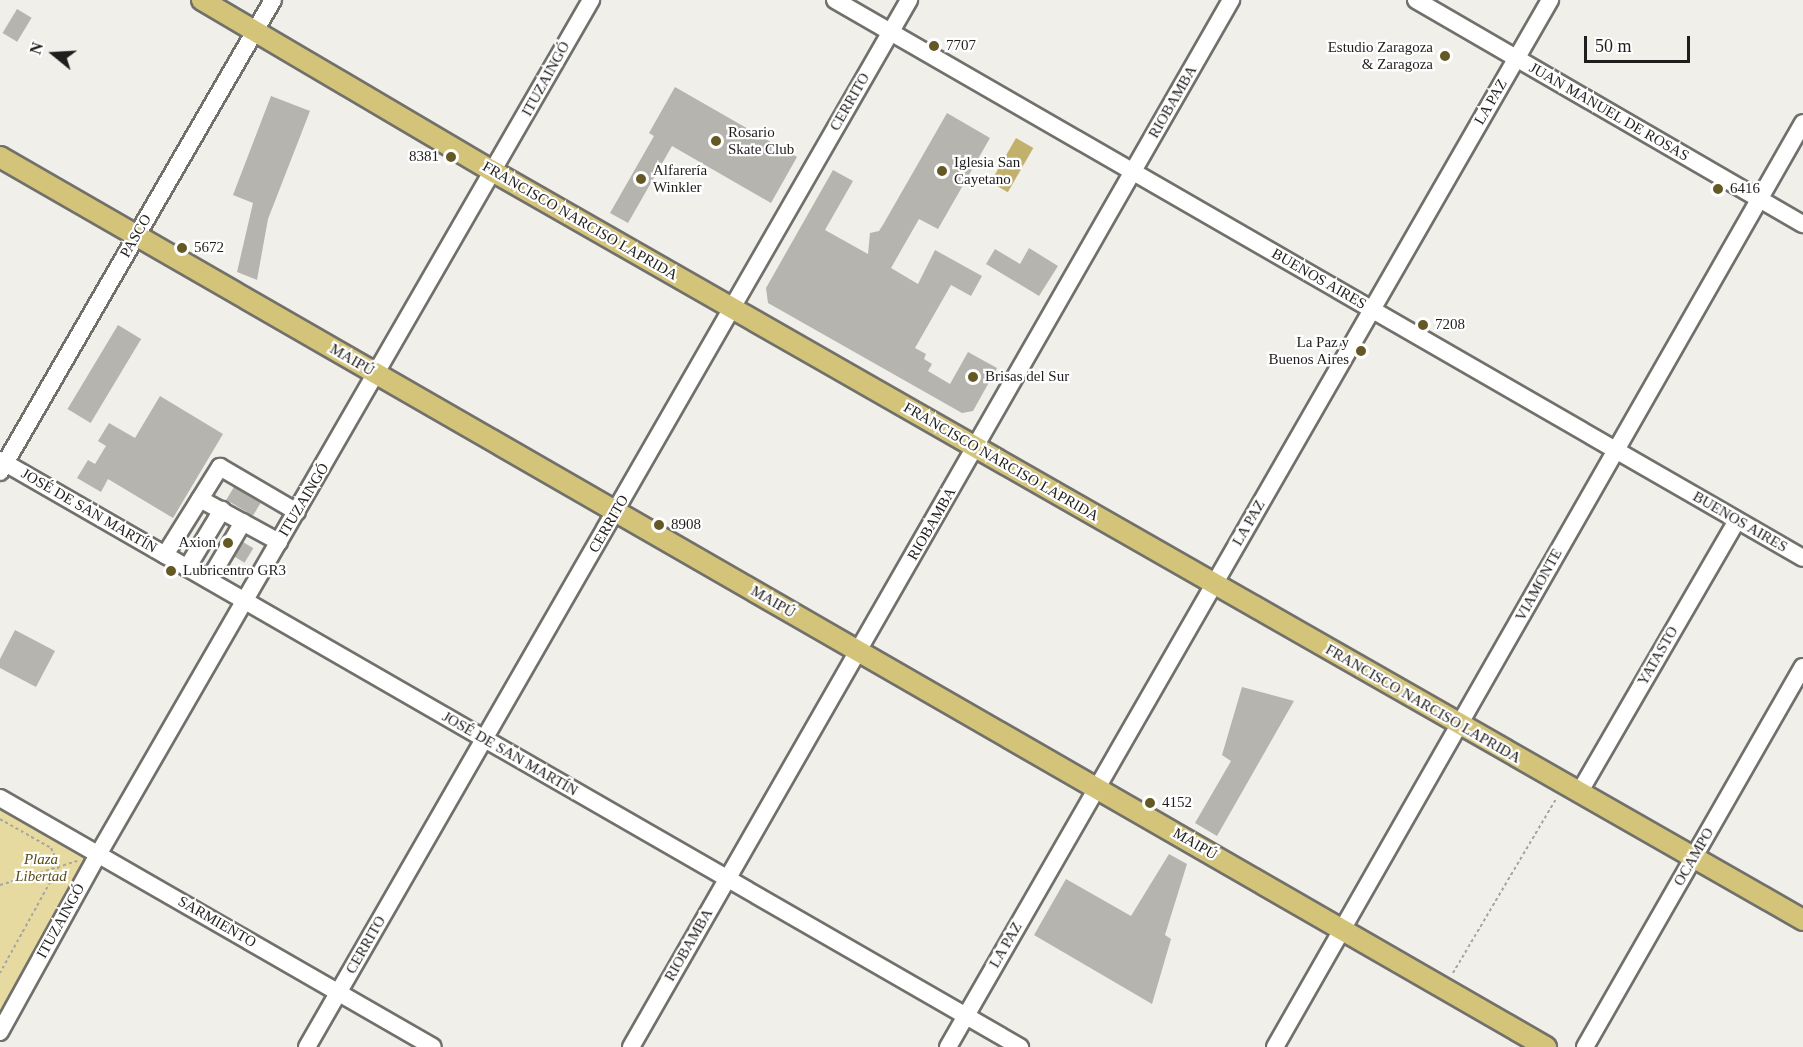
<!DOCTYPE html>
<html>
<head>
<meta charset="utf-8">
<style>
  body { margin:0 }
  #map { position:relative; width:1803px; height:1047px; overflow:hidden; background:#f0efea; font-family:"Times New Roman",serif }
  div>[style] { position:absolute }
  .green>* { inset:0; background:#e7daa0 }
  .water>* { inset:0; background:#c2b16c; transform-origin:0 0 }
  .building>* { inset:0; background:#b5b4ae; transform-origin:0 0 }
  .path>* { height:2px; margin-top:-1px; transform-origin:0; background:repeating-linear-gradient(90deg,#a6a5a1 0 3px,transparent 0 6px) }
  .roads { filter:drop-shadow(2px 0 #71706b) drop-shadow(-2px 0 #71706b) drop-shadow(0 2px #71706b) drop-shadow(0 -2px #71706b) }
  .minor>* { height:16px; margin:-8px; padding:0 8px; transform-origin:8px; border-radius:8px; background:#fff }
  .major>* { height:20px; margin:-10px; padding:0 10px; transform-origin:10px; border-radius:10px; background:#d4c479 }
  .dots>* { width:16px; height:16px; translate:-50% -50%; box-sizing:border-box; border:3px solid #fff; border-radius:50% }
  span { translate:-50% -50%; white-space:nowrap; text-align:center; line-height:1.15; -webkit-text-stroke:4.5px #fff; paint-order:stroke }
  .poi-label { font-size:15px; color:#1f1e1d }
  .left { translate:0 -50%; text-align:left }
  .right { translate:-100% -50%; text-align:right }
  .street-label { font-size:15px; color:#1f1e1d }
  .park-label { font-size:15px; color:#574b16; font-style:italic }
  .north { position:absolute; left:24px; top:24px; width:60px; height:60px; -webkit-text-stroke:4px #fff; paint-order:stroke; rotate:288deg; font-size:16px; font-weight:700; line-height:24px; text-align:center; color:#1f1e1d }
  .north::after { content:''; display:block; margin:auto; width:21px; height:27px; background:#1f1e1d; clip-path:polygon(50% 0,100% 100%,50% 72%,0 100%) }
  .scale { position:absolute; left:1584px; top:36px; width:106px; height:27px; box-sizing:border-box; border:3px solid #1f1e1d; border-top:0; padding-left:8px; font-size:18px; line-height:21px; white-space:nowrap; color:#1f1e1d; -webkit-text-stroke:4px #fff; paint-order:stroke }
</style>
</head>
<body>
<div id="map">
  <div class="green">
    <div style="clip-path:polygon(0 798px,99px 853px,0 1032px)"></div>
  </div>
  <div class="water">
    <div style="left:1016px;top:138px;width:20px;height:51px;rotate:30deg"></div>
  </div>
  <div class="building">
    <div style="left:17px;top:9px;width:17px;height:28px;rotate:31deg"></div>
    <div style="clip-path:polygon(675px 87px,797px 157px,771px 203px,672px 146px,628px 223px,610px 213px,654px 136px,649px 133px)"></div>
    <div style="clip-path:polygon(271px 96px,310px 111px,268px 219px,257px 280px,237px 272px,253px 203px,233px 195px)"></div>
    <div style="clip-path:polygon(947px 113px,990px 138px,938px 229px,919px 219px,891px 268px,918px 284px,935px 250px,982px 276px,971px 296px,951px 285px,915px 348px,926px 354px,924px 359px,932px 364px,928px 371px,950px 384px,968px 352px,997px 368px,973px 411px,962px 413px,768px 303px,766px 288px,833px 170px,853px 181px,825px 230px,868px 254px,870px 233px,879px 231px,884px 223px)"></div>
    <div style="clip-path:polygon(1029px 248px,1058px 266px,1039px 296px,986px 264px,995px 249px,1020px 264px)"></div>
    <div style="left:118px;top:325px;width:27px;height:98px;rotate:31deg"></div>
    <div style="clip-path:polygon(160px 396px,223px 434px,173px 518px,108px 479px,101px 492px,77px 478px,88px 460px,95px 464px,106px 446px,98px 441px,109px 423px,135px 438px)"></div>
    <div style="left:234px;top:487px;width:31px;height:15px;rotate:31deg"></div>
    <div style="left:243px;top:542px;width:12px;height:17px;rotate:31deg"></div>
    <div style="clip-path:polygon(15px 630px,55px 651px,36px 687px,0 668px,0 659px)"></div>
    <div style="clip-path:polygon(1242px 687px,1294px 701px,1217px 836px,1195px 823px,1231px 761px,1222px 755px)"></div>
    <div style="clip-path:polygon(1169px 854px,1187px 864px,1165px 935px,1171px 939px,1152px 1004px,1034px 935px,1066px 879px,1131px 916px)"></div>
  </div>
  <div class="path">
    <div style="left:0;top:819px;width:59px;rotate:29.6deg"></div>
    <div style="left:51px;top:848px;width:20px;rotate:66deg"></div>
    <div style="left:59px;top:866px;width:122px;rotate:118.9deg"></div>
    <div style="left:0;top:885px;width:81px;rotate:-17.3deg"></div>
    <div style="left:1453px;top:973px;width:204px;rotate:-59.4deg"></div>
  </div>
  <div class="roads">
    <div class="minor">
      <div style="left:835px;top:0;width:1117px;rotate:29.96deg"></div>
      <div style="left:1416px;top:0;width:447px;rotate:30.1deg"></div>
      <div style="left:0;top:460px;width:1177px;rotate:29.92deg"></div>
      <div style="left:0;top:472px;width:545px;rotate:-59.96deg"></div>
      <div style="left:200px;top:499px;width:90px;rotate:28.6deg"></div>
      <div style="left:165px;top:555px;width:104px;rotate:-58deg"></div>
      <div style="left:220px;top:467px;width:89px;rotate:30.3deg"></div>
      <div style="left:187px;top:568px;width:68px;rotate:-58.9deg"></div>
      <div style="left:209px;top:580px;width:67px;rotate:-59.6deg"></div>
      <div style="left:1579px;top:793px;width:315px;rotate:-59.9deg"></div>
      <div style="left:0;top:798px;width:499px;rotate:29.9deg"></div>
      <div style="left:0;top:1032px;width:205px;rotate:-61.1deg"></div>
      <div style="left:99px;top:853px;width:985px;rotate:-60.02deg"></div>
      <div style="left:307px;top:1047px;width:1208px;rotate:-60.1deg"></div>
      <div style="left:631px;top:1047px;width:1207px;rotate:-60.18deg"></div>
      <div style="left:948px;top:1047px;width:1208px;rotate:-60.1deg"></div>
      <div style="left:1275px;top:1047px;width:1064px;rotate:-60.26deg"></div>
      <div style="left:1585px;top:1047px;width:438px;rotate:-60.2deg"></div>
    </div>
    <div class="major">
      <div style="left:202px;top:0;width:339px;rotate:30.5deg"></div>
      <div style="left:494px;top:172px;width:1508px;rotate:29.74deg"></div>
      <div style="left:0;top:157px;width:1784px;rotate:29.93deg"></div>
    </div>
  </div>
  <div class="dots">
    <div style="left:934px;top:46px;background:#645825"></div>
    <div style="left:1445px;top:56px;background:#645825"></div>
    <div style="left:716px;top:141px;background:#645825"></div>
    <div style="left:451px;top:157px;background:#645825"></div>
    <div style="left:942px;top:171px;background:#645825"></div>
    <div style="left:641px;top:179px;background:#645825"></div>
    <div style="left:1718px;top:189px;background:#645825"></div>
    <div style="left:182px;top:248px;background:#645825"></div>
    <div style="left:1423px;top:325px;background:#645825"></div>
    <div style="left:1361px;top:351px;background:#645825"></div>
    <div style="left:973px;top:377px;background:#645825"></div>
    <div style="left:659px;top:525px;background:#645825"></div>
    <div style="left:228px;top:543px;background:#645825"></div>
    <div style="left:171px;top:571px;background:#645825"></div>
    <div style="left:1150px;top:803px;background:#645825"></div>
  </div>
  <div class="poi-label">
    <span class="left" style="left:946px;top:46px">7707</span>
    <span class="right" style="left:1433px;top:56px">Estudio Zaragoza<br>&amp; Zaragoza</span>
    <span class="left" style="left:728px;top:141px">Rosario<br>Skate Club</span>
    <span class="right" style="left:439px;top:157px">8381</span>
    <span class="left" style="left:954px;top:171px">Iglesia San<br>Cayetano</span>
    <span class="left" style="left:653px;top:179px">Alfarería<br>Winkler</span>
    <span class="left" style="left:1730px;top:189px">6416</span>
    <span class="left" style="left:194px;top:248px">5672</span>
    <span class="left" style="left:1435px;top:325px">7208</span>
    <span class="right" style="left:1349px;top:351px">La Paz y<br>Buenos Aires</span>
    <span class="left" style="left:985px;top:377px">Brisas del Sur</span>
    <span class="left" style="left:671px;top:525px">8908</span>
    <span class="right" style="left:216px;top:543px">Axion</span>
    <span class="left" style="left:183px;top:571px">Lubricentro GR3</span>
    <span class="left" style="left:1162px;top:803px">4152</span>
  </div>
  <div class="street-label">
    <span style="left:546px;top:79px;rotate:-61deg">ITUZAINGÓ</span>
    <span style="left:850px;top:102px;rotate:-60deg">CERRITO</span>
    <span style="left:1173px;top:102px;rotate:-60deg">RIOBAMBA</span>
    <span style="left:1491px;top:102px;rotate:-60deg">LA PAZ</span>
    <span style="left:1609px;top:112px;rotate:30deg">JUAN MANUEL DE ROSAS</span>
    <span style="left:580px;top:221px;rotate:30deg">FRANCISCO NARCISO LAPRIDA</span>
    <span style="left:136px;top:236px;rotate:-60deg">PASCO</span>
    <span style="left:1319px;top:279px;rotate:30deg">BUENOS AIRES</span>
    <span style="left:352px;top:360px;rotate:30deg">MAIPÚ</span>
    <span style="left:1001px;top:462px;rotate:30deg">FRANCISCO NARCISO LAPRIDA</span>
    <span style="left:304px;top:500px;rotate:-59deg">ITUZAINGÓ</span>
    <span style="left:89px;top:511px;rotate:30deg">JOSÉ DE SAN MARTÍN</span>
    <span style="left:1740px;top:522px;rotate:30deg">BUENOS AIRES</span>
    <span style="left:1249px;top:523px;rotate:-60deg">LA PAZ</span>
    <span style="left:609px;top:524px;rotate:-60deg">CERRITO</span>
    <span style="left:932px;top:524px;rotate:-60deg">RIOBAMBA</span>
    <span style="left:1539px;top:585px;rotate:-61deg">VIAMONTE</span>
    <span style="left:773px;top:602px;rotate:30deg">MAIPÚ</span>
    <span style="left:1658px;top:656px;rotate:-60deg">YATASTO</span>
    <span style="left:1423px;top:704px;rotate:30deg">FRANCISCO NARCISO LAPRIDA</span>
    <span style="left:510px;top:754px;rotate:30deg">JOSÉ DE SAN MARTÍN</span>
    <span style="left:1195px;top:844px;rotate:30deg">MAIPÚ</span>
    <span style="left:1694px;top:857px;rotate:-60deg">OCAMPO</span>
    <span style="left:61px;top:921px;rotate:-61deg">ITUZAINGÓ</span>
    <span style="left:217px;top:922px;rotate:30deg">SARMIENTO</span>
    <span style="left:366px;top:945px;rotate:-60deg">CERRITO</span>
    <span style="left:689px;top:945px;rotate:-60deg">RIOBAMBA</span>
    <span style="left:1006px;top:945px;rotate:-60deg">LA PAZ</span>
  </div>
  <div class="park-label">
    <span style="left:41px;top:868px">Plaza<br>Libertad</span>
  </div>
  <div class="north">N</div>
  <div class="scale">50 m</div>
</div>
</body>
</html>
